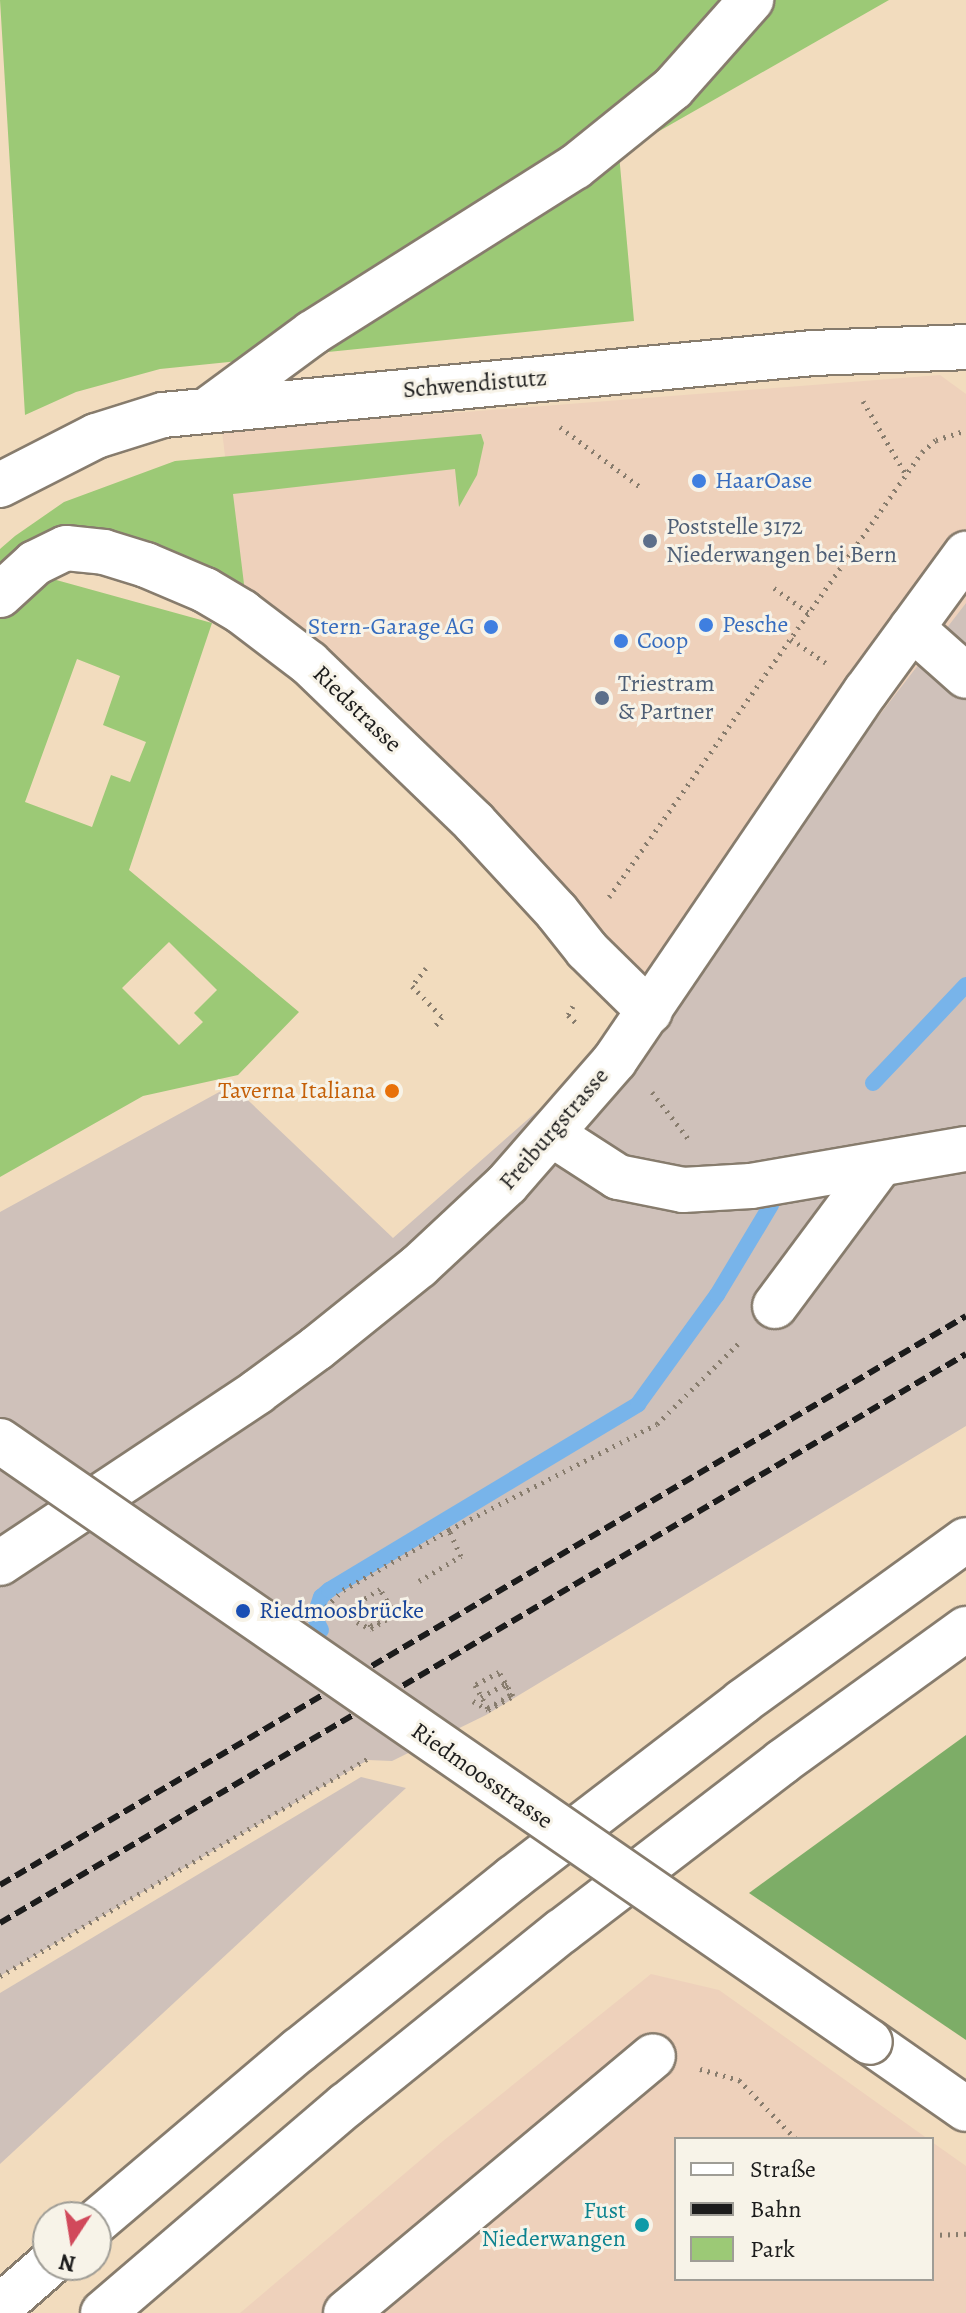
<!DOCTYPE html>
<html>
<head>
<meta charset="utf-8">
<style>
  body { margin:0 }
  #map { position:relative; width:966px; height:2313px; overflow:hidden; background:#f2dcbe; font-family:Alegreya,serif }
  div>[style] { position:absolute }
  .built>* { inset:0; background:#eed1bb }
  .industrial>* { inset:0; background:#cfc1ba }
  .green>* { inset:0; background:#9cc976 }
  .forest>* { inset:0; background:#7dad67 }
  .stream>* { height:16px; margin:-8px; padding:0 8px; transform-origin:8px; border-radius:8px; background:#78b4ea }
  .path>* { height:5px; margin-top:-2.5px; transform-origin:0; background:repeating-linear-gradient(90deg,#877c6d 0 2px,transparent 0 8px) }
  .roads { filter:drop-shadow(2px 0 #877c6d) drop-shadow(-2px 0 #877c6d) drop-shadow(0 2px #877c6d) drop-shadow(0 -2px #877c6d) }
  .minor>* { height:44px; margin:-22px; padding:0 22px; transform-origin:22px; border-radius:22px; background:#fff }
  .major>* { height:44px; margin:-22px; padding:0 22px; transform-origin:22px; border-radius:22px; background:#fff }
  .highway>* { height:44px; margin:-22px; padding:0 22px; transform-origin:22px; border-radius:22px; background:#fff }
  .rail>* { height:6px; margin-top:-3px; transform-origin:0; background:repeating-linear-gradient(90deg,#1c1c1c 0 12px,transparent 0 18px) }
  .bridges { filter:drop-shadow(2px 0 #877c6d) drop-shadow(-2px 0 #877c6d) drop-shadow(0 2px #877c6d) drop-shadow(0 -2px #877c6d) }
  .major-bridge>* { height:44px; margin:-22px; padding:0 22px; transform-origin:22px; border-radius:22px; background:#fff }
  .dots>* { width:22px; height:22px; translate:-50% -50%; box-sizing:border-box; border:4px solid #f7f3e8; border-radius:50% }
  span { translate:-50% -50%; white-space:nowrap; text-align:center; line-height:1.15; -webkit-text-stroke:6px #f7f3e8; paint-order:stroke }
  .street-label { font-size:24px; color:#1c1c1c }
  .shop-label { font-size:24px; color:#366cbe }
  .left { translate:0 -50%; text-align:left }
  .right { translate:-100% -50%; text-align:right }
  .service-label { font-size:24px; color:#4e5e75 }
  .food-label { font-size:24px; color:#c56008 }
  .transit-label { font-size:24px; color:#164399 }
  .culture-label { font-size:24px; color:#0d838f }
  .legend { position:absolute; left:674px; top:2137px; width:260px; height:144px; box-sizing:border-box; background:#f7f3e8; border:2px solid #9f9d96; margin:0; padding:10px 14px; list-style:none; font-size:24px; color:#1c1c1c }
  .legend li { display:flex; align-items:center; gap:16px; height:40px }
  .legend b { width:40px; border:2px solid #9f9d96 }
  .north { position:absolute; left:32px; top:2201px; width:80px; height:80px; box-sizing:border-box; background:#f7f3e8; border:2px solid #9f9d96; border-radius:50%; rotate:192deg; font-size:22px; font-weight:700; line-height:32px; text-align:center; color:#1c1c1c }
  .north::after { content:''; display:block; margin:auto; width:28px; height:36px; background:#d1495b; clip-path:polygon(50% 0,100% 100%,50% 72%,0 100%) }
</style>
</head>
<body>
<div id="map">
  <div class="built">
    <div style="clip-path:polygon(940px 375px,966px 394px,966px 603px,650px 1012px,246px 632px,222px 431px)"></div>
    <div style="clip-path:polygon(651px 1974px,719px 1990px,928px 2139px,676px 2139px,676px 2279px,932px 2279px,932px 2142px,966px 2166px,966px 2313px,240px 2313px,443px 2141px)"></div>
  </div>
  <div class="industrial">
    <div style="clip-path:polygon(966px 603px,966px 1426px,486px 1715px,392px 1761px,368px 1760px,0 1976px,0 1212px,232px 1085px,393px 1238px,650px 1012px)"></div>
    <div style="clip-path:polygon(361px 1777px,406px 1788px,0 2164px,0 1993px)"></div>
  </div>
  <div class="green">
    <div style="clip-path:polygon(0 0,889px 0,619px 154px,634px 321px,160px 369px,76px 392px,25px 415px)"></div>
    <div style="clip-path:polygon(481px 434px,484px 443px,477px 475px,459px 507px,455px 469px,233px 494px,244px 584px,236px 592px,80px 537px,0 582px,0 549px,15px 536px,64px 502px,175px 461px)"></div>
    <div style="clip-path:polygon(evenodd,49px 578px,212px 623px,129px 870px,299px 1012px,238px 1075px,143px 1096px,0 1177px,0 612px,49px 578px,77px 659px,120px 676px,103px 725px,146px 742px,130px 782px,111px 775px,92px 827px,25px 802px,77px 659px,49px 578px,169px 942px,217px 990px,194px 1013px,203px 1022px,179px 1045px,122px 988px,169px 942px)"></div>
  </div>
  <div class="forest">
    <div style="clip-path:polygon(966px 1735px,966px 2040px,749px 1893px)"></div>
  </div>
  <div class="stream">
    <div style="left:873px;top:1083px;width:135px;rotate:-46.5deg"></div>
    <div style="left:321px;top:1630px;width:11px;rotate:-117deg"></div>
    <div style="left:316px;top:1620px;width:11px;rotate:-85deg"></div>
    <div style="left:317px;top:1609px;width:13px;rotate:-72deg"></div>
    <div style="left:321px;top:1597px;width:11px;rotate:-41deg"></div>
    <div style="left:329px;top:1590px;width:361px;rotate:-31deg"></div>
    <div style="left:638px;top:1404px;width:135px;rotate:-54.1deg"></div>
    <div style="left:717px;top:1295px;width:105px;rotate:-59deg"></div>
  </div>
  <div class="path">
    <div style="left:863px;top:401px;width:86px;rotate:59.8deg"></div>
    <div style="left:560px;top:427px;width:99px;rotate:36.8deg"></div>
    <div style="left:774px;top:588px;width:43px;rotate:35.5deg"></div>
    <div style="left:791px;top:639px;width:42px;rotate:34.4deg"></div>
    <div style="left:609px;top:897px;width:544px;rotate:-54.88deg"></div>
    <div style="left:922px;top:452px;width:18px;rotate:-41deg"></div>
    <div style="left:936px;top:440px;width:32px;rotate:-18deg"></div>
    <div style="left:426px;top:968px;width:23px;rotate:128deg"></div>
    <div style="left:412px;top:986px;width:43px;rotate:45.9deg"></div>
    <div style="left:442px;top:1017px;width:11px;rotate:128deg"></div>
    <div style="left:573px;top:1006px;width:10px;rotate:119deg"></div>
    <div style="left:568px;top:1015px;width:16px;rotate:45deg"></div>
    <div style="left:652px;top:1092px;width:62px;rotate:52.2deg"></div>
    <div style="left:419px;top:1581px;width:49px;rotate:-30.8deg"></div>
    <div style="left:461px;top:1556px;width:29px;rotate:-115deg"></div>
    <div style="left:326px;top:1607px;width:24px;rotate:-45deg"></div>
    <div style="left:343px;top:1590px;width:122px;rotate:-29.5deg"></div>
    <div style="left:449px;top:1530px;width:233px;rotate:-27deg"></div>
    <div style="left:657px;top:1424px;width:118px;rotate:-44.7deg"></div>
    <div style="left:364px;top:1618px;width:27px;rotate:-31deg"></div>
    <div style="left:357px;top:1622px;width:16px;rotate:27deg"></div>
    <div style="left:371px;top:1629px;width:28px;rotate:-32deg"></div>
    <div style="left:395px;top:1614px;width:29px;rotate:-121deg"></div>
    <div style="left:380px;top:1589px;width:26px;rotate:148deg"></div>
    <div style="left:358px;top:1603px;width:26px;rotate:61deg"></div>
    <div style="left:371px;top:1626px;width:26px;rotate:-31deg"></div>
    <div style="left:393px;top:1613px;width:11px;rotate:-124deg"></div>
    <div style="left:387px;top:1604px;width:4px;rotate:-27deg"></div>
    <div style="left:481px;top:1697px;width:27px;rotate:-28deg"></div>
    <div style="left:473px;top:1701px;width:17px;rotate:31deg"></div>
    <div style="left:488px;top:1710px;width:29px;rotate:-29deg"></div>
    <div style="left:513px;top:1696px;width:28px;rotate:-120deg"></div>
    <div style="left:499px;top:1672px;width:27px;rotate:152deg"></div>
    <div style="left:475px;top:1685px;width:26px;rotate:61deg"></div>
    <div style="left:488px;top:1708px;width:26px;rotate:-31deg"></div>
    <div style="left:510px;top:1695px;width:12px;rotate:-114deg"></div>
    <div style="left:505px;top:1684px;width:5px;rotate:-22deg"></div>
    <div style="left:0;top:1976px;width:430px;rotate:-30.6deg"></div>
    <div style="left:700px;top:2069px;width:41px;rotate:15.8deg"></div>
    <div style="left:739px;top:2080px;width:82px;rotate:46deg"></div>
    <div style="left:932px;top:2235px;width:34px;rotate:-2deg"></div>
  </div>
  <div class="roads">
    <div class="minor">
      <div style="left:209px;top:409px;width:128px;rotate:-36.4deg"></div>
      <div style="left:312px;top:333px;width:311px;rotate:-32.3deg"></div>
      <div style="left:575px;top:167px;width:126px;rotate:-38.9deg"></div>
      <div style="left:673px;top:88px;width:118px;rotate:-48.4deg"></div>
      <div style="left:0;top:595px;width:47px;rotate:-42.4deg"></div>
      <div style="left:35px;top:563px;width:34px;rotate:-26deg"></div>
      <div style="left:66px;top:548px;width:38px;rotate:6deg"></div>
      <div style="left:104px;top:552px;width:44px;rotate:17.2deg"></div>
      <div style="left:146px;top:565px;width:64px;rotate:23deg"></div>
      <div style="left:205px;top:590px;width:43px;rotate:30.7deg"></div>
      <div style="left:242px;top:612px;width:84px;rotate:37.3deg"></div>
      <div style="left:309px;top:663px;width:229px;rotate:43.9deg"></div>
      <div style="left:474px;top:822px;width:122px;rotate:47.3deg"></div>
      <div style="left:557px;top:912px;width:48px;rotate:51.7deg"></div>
      <div style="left:587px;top:950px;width:88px;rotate:44.5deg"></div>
      <div style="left:912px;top:628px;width:72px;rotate:41.6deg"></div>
      <div style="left:553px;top:1135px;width:77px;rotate:32.9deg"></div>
      <div style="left:618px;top:1177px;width:66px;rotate:11.3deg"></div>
      <div style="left:683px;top:1190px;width:68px;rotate:-3.4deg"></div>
      <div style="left:751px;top:1186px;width:218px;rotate:-9.8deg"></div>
      <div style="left:775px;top:1306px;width:174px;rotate:-53.4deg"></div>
      <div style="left:346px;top:2313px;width:400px;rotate:-39.9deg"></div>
    </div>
    <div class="major">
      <div style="left:0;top:485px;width:108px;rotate:-27deg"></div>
      <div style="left:96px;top:436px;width:70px;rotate:-17.4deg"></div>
      <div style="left:163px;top:415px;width:653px;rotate:-5.45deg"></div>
      <div style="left:813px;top:353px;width:153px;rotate:-2.2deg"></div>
      <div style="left:0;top:1563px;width:309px;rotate:-33.6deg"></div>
      <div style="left:257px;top:1392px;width:74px;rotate:-36.3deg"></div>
      <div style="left:317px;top:1348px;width:131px;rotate:-38.8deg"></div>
      <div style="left:419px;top:1266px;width:120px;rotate:-43deg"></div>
      <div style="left:507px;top:1184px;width:164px;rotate:-48.9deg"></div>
      <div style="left:615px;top:1060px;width:446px;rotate:-55.8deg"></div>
      <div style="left:866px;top:691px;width:170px;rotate:-53.9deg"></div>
      <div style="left:870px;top:2042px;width:117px;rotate:34.9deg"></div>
    </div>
    <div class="highway">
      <div style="left:96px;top:2222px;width:266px;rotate:-40.3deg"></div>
      <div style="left:299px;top:2050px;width:275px;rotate:-38.8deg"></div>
      <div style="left:513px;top:1878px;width:289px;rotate:-37.5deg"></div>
      <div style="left:742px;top:1702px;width:276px;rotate:-35.9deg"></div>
      <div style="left:0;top:2307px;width:64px;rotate:-41.2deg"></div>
      <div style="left:103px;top:2313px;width:320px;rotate:-40.6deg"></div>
      <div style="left:346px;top:2105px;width:277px;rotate:-38.9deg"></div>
      <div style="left:562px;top:1931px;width:277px;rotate:-37.5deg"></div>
      <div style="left:782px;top:1762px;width:227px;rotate:-35.9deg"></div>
    </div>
  </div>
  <div class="rail">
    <div style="left:0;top:1885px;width:1121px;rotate:-30.5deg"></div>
    <div style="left:0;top:1923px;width:1121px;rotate:-30.5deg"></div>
  </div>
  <div class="bridges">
    <div class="major-bridge">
      <div style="left:0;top:1441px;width:1057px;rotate:34.64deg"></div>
    </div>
  </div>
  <div class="dots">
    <div style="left:699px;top:481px;background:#3f7fe0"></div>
    <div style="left:650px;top:541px;background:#5c6f8a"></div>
    <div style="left:706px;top:625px;background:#3f7fe0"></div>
    <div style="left:491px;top:627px;background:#3f7fe0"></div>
    <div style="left:621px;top:641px;background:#3f7fe0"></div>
    <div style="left:602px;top:698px;background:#5c6f8a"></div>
    <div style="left:392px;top:1091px;background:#e8710a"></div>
    <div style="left:243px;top:1611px;background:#1a4fb4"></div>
    <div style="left:642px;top:2225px;background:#0f9aa8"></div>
  </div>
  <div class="street-label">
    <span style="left:475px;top:384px;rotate:-5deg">Schwendistutz</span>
    <span style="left:357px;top:709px;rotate:44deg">Riedstrasse</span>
    <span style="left:554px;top:1129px;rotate:-49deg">Freiburgstrasse</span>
    <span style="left:482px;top:1776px;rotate:35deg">Riedmoosstrasse</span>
  </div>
  <div class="shop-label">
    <span class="left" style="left:715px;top:481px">HaarOase</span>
    <span class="left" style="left:722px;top:625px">Pesche</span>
    <span class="right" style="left:475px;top:627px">Stern-Garage AG</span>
    <span class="left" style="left:637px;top:641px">Coop</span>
  </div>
  <div class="service-label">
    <span class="left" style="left:666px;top:541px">Poststelle 3172<br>Niederwangen bei Bern</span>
    <span class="left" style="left:618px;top:698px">Triestram<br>&amp; Partner</span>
  </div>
  <div class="food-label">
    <span class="right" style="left:376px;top:1091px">Taverna Italiana</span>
  </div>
  <div class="transit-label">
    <span class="left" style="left:259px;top:1611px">Riedmoosbrücke</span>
  </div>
  <div class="culture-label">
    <span class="right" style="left:626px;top:2225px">Fust<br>Niederwangen</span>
  </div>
  <ul class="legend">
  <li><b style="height:10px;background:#fff"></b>Straße</li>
  <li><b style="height:10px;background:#1c1c1c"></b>Bahn</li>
  <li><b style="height:22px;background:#9cc976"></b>Park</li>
  </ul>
  <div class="north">N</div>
</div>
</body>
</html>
